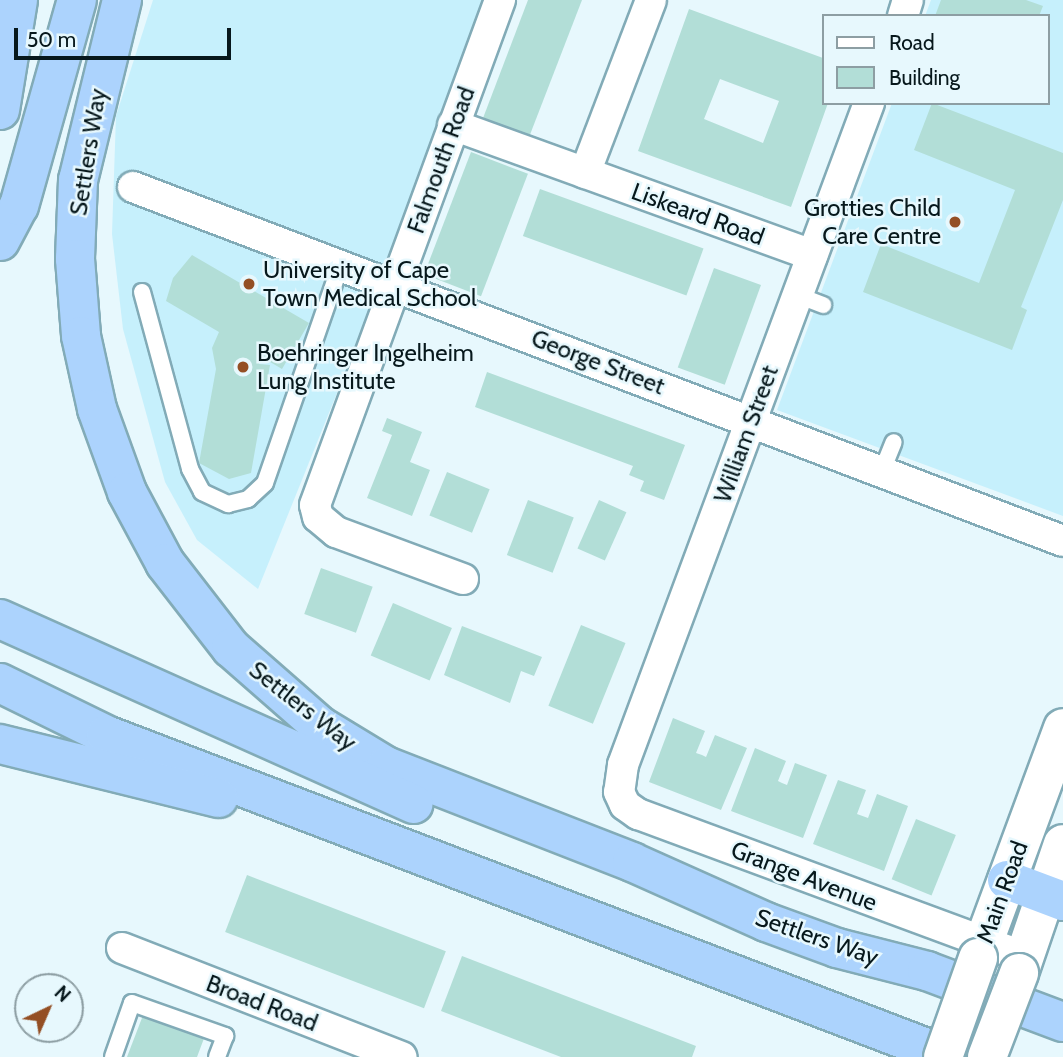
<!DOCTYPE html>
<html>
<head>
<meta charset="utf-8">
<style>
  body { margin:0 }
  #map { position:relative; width:1063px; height:1057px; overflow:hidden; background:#e7f8fd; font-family:Cabin,sans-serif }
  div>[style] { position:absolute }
  .built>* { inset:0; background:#c6f0fc }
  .building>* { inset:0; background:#b2ded7; transform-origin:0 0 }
  .roads { filter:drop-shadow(2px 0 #82abb7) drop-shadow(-2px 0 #82abb7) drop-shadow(0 2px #82abb7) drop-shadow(0 -2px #82abb7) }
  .service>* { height:16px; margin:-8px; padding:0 8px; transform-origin:8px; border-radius:8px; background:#fff }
  .minor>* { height:30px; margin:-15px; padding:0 15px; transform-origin:15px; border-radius:15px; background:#fff }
  .secondary>* { height:38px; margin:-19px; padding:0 19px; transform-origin:19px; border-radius:19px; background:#fff }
  .motorway>* { height:38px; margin:-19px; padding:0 19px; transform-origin:19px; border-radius:19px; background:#acd3fd }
  .bridges { filter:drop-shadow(2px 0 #82abb7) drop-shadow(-2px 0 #82abb7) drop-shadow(0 2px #82abb7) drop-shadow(0 -2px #82abb7) }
  .secondary-bridge>* { height:38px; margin:-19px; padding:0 19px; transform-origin:19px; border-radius:19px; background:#fff }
  .dots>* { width:19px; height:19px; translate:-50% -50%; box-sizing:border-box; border:4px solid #e7f8fd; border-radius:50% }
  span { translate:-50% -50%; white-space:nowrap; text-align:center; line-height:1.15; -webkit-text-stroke:5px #e7f8fd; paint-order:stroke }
  .street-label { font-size:24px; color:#07181c }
  .poi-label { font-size:24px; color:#07181c }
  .right { translate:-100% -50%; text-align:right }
  .left { translate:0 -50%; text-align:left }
  .legend { position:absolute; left:822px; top:14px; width:228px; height:91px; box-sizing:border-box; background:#e7f8fd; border:2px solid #8d9ea3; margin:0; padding:9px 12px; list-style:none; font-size:21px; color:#07181c }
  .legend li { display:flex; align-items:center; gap:14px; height:35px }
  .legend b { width:35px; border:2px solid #8d9ea3 }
  .north { position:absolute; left:14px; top:973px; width:70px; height:70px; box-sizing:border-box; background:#e7f8fd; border:2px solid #8d9ea3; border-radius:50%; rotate:44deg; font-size:19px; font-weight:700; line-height:28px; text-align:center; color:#07181c }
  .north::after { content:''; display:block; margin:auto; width:24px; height:32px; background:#944f24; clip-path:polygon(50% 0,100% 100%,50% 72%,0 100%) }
  .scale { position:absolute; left:14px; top:28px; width:217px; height:32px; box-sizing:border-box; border:4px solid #07181c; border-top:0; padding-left:9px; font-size:21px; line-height:24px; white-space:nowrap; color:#07181c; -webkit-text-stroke:5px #e7f8fd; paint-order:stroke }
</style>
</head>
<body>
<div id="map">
  <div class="built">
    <div style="clip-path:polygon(153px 0,484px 0,389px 264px,258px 589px,197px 540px,165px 482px,123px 329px,112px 234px,116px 116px)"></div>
    <div style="clip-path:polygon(931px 0,1063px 0,1063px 516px,777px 410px,892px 103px,1047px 103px,1047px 16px,925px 16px)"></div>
  </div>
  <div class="building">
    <div style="clip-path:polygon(528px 0,582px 0,526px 145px,480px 126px)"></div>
    <div style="clip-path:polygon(941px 0,1026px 0,1043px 6px,1039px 16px,935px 16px)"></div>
    <div style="clip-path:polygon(evenodd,689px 9px,823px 58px,823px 103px,828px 103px,791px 207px,638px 151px,689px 9px,720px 79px,779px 101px,763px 143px,704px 119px,720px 79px)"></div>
    <div style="clip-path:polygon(932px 103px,1063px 153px,1063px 200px,1021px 307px,1027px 310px,1012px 350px,863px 292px,881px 244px,979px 283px,1015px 190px,914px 150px)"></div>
    <div style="left:471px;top:152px;width:61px;height:131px;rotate:21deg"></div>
    <div style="left:540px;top:189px;width:174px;height:50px;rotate:20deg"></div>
    <div style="clip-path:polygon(192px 255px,309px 323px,282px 369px,260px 356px,259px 364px,270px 365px,251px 473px,229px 479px,199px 463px,216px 369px,212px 348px,219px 332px,166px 301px,173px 278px)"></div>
    <div style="left:714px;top:268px;width:50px;height:106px;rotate:20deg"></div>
    <div style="clip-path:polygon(487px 372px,685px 445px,664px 500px,640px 491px,644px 481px,629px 475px,633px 466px,475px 407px)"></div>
    <div style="clip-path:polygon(387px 418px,422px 432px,410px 462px,430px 470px,412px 516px,367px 498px,392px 435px,382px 431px)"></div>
    <div style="left:447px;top:472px;width:46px;height:47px;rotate:22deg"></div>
    <div style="left:528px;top:500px;width:49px;height:59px;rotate:21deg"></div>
    <div style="left:599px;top:500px;width:30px;height:53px;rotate:24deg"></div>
    <div style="left:321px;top:568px;width:55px;height:49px;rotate:20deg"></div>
    <div style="left:393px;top:603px;width:64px;height:57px;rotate:23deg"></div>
    <div style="left:581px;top:625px;width:48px;height:87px;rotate:22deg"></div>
    <div style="clip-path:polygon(462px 626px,542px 657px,534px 676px,521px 671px,510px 703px,444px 675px)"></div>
    <div style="clip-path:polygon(673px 718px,705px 731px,696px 753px,702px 755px,706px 757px,715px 735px,747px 748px,721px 810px,649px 782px)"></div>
    <div style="clip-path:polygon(755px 748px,786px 761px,778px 781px,782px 783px,787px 785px,795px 763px,827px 775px,803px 838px,731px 811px)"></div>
    <div style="clip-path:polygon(838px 780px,866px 790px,857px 814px,868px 818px,877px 794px,908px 806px,884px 871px,813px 844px)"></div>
    <div style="left:916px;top:819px;width:43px;height:65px;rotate:22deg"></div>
    <div style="left:247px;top:875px;width:213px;height:61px;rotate:21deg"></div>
    <div style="clip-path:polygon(462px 956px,696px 1046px,692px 1057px,561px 1057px,441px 1011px)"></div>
    <div style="clip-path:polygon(145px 1010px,206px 1033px,197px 1057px,127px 1057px)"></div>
  </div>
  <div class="roads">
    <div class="service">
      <div style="left:142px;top:292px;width:183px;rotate:74.8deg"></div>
      <div style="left:190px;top:469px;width:26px;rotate:62deg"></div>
      <div style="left:202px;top:492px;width:29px;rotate:25deg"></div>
      <div style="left:228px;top:504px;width:21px;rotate:-14deg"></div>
      <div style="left:248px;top:499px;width:23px;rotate:-43deg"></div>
      <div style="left:265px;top:483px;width:232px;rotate:-70.9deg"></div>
      <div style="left:797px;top:295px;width:28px;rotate:21deg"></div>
      <div style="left:882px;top:471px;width:31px;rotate:-68deg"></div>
      <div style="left:113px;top:1057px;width:57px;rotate:-70.6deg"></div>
      <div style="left:132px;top:1003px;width:99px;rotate:19.5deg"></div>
      <div style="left:225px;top:1036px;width:22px;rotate:111deg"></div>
    </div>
    <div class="minor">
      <div style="left:903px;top:16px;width:17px;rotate:-73deg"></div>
      <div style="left:869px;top:103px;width:706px;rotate:110.39deg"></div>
      <div style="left:623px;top:765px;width:27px;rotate:98deg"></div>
      <div style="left:619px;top:792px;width:14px;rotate:65deg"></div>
      <div style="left:625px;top:805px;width:16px;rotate:35deg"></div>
      <div style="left:638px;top:814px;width:412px;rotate:20.3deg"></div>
      <div style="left:453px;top:125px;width:382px;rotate:19.9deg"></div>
      <div style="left:585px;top:173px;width:185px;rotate:-69.1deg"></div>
      <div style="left:133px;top:187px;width:995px;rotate:20.84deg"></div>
      <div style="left:463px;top:579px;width:135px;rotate:-159.7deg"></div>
      <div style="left:336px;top:532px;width:23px;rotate:-140deg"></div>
      <div style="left:318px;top:517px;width:12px;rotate:-104deg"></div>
      <div style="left:315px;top:505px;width:538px;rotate:-69.88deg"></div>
      <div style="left:122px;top:948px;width:300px;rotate:21.3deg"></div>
    </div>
    <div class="secondary">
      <div style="left:978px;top:958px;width:245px;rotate:-69.7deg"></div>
      <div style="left:1019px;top:973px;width:136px;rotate:-71.2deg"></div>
    </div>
    <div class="motorway">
      <div style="left:122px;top:0;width:185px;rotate:103.7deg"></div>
      <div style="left:78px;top:180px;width:79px;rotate:92.2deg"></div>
      <div style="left:75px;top:259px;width:77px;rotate:85.5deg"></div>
      <div style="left:81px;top:336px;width:75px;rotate:77.6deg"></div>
      <div style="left:97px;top:409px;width:88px;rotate:70.1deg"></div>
      <div style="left:127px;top:492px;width:81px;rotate:61.8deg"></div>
      <div style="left:165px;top:563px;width:108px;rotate:52.2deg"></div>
      <div style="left:231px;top:648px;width:118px;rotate:41.2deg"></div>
      <div style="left:320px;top:726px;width:77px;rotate:31.2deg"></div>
      <div style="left:386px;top:766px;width:264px;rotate:21.3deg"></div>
      <div style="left:632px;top:862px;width:147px;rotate:24.1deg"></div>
      <div style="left:766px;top:922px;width:76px;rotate:20.1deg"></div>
      <div style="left:837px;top:948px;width:93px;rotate:14.3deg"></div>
      <div style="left:927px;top:971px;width:145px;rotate:20.6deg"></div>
      <div style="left:0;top:110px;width:111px;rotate:-80.7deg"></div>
      <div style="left:0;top:241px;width:40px;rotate:-62deg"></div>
      <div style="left:19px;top:206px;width:214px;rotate:-74.3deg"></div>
      <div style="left:0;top:619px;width:453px;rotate:24.1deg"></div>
      <div style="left:0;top:683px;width:118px;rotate:26.1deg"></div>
      <div style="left:106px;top:735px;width:903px;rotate:20.88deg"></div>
      <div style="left:0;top:744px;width:225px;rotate:13.9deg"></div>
      <div style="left:1007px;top:880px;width:60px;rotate:20.6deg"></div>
    </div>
  </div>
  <div class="bridges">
    <div class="secondary-bridge">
      <div style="left:943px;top:1057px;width:105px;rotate:-70.5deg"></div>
      <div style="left:987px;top:1057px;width:90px;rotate:-69.1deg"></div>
    </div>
  </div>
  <div class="dots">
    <div style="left:955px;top:222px;background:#944f24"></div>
    <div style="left:249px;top:284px;background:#944f24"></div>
    <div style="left:243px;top:367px;background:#944f24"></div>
  </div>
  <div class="street-label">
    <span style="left:88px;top:152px;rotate:-81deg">Settlers Way</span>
    <span style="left:441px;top:160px;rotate:-70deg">Falmouth Road</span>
    <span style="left:698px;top:214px;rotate:20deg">Liskeard Road</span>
    <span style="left:598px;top:362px;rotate:21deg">George Street</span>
    <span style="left:746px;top:434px;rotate:-70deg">William Street</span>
    <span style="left:303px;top:706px;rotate:38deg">Settlers Way</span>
    <span style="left:804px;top:876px;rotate:21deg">Grange Avenue</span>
    <span style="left:1002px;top:892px;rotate:-70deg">Main Road</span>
    <span style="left:817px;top:937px;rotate:19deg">Settlers Way</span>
    <span style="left:262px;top:1003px;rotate:21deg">Broad Road</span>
  </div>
  <div class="poi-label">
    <span class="right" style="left:941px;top:222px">Grotties Child<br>Care Centre</span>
    <span class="left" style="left:263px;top:284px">University of Cape<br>Town Medical School</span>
    <span class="left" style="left:257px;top:367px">Boehringer Ingelheim<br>Lung Institute</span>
  </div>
  <ul class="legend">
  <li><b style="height:9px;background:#fff"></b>Road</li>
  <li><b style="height:19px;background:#b2ded7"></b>Building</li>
  </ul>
  <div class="north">N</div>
  <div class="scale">50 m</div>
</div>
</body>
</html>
